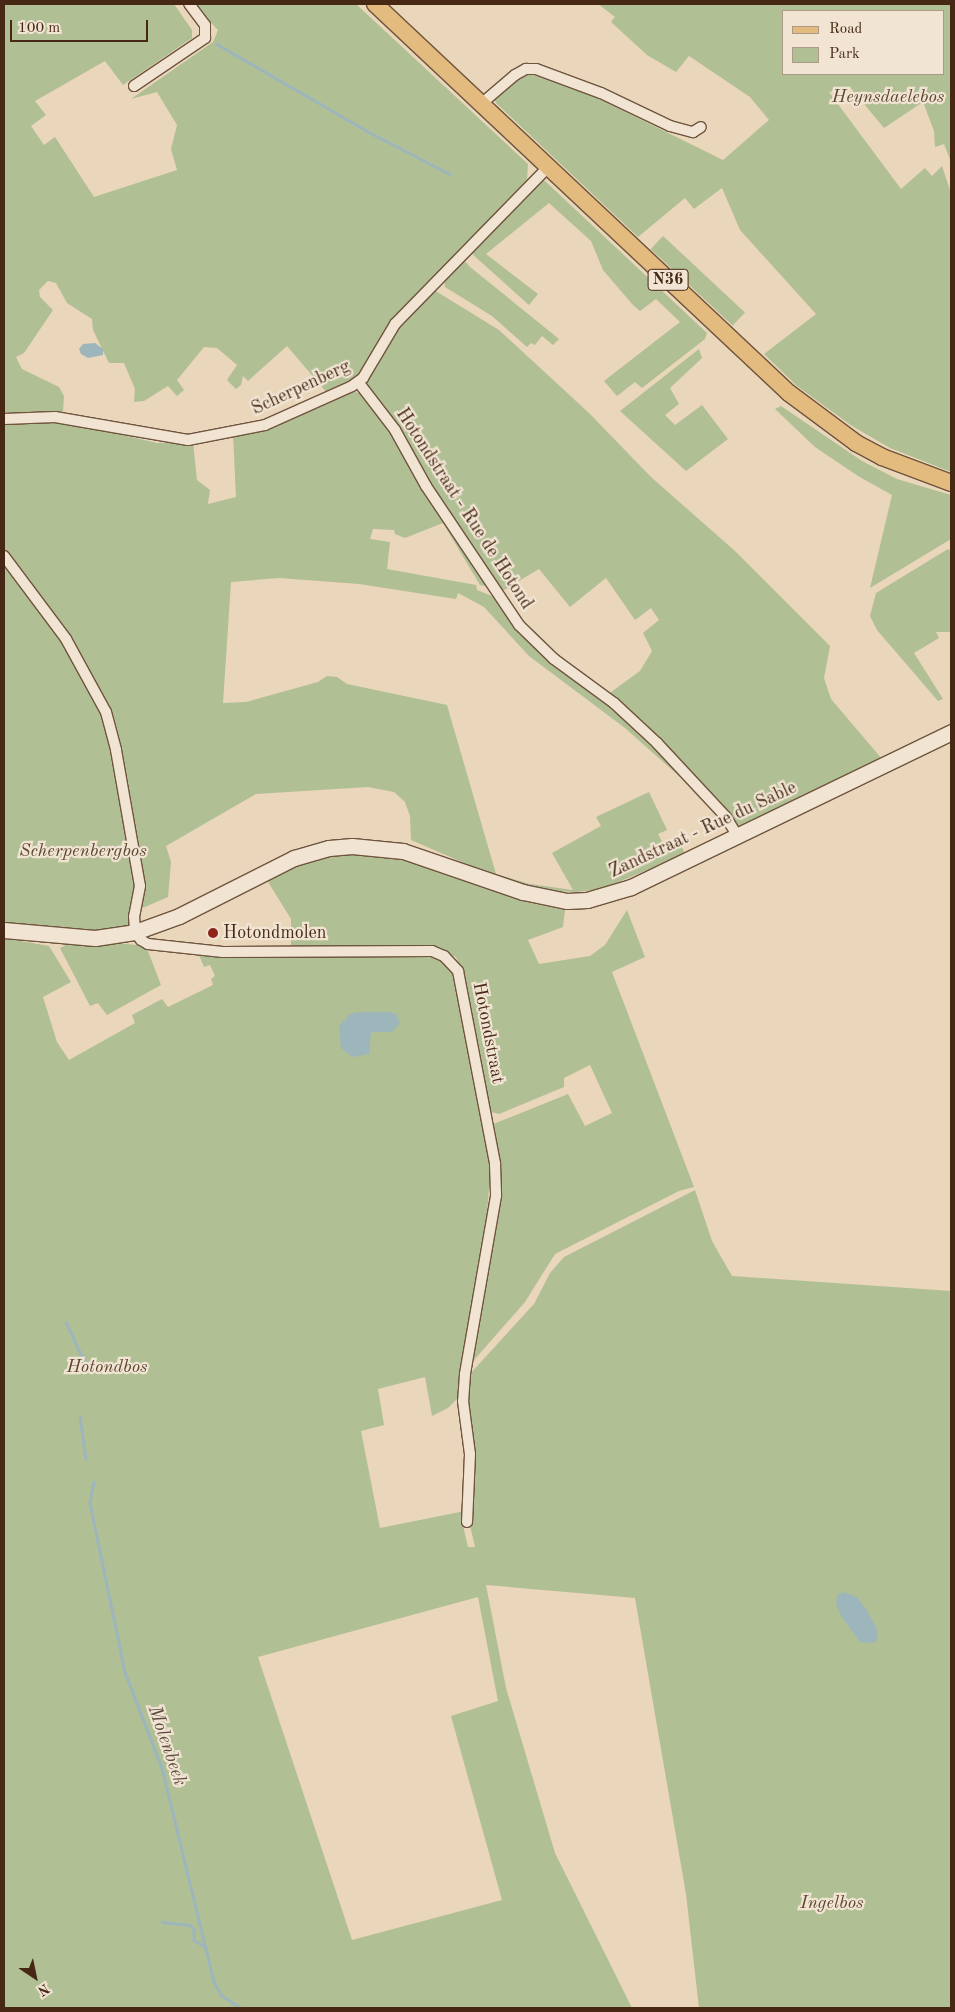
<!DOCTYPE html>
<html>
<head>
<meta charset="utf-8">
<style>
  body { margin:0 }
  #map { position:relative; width:955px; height:2012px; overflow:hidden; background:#e9d6bb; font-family:"Old Standard TT",serif }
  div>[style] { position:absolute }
  .green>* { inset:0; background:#b1bf94; transform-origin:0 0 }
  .water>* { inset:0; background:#9db6bc }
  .stream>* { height:2.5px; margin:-1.25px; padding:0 1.25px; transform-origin:1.25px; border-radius:1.25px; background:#9db6bc }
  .roads { filter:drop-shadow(1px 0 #6f543e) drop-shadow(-1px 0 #6f543e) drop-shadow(0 1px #6f543e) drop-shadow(0 -1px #6f543e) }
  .minor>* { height:10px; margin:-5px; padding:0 5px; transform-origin:5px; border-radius:5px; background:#f1e4d3 }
  .secondary>* { height:15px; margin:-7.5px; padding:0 7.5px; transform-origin:7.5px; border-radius:7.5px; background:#f1e4d3 }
  .primary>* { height:16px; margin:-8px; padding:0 8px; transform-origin:8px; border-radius:8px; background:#e4bb7e }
  .dots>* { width:14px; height:14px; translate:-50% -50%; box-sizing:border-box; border:2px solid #f1e4d3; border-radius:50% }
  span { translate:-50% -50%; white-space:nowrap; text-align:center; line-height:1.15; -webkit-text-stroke:4.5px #f1e4d3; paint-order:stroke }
  .shield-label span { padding:1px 4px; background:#f1e4d3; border:1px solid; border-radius:4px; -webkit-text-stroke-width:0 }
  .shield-label { font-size:16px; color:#462814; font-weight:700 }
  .park-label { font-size:18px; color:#5b462e; font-style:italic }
  .street-label { font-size:18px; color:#462814 }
  .poi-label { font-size:18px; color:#462814 }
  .left { translate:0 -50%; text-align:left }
  .water-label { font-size:19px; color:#5c4c3e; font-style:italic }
  .frame { position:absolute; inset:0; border:5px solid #462814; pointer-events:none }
  .legend { position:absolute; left:782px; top:10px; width:162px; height:65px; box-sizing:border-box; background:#f1e4d3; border:1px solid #ad9987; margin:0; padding:6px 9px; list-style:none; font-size:15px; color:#462814 }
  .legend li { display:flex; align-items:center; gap:10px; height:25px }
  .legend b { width:25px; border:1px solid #ad9987 }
  .north { position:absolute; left:10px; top:1952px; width:50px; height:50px; -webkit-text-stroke:4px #f1e4d3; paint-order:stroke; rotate:146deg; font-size:14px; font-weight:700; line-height:20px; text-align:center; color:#462814 }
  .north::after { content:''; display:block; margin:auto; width:18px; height:22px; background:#462814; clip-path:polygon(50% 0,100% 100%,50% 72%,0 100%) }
  .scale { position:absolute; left:10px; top:20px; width:138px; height:22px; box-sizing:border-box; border:2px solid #462814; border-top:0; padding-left:6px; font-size:15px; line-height:18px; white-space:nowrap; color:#462814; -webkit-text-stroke:4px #f1e4d3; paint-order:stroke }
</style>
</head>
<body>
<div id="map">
  <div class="green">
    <div style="clip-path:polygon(4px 4px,174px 4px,192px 30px,192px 38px,123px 85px,105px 61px,35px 101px,46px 115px,31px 126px,44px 145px,55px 137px,94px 197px,177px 170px,171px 149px,177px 125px,157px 92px,131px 99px,213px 42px,218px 30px,193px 4px,356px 4px,528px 164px,527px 180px,469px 245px,391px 324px,354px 380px,327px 393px,287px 346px,248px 381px,243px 376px,241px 385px,236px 389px,227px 380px,237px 365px,217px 348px,204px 347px,177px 380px,184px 390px,177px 396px,168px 386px,144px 401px,134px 402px,135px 389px,124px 363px,109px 363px,93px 330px,92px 319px,67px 303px,56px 283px,48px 281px,39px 290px,40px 297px,53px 310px,24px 353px,16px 357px,22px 369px,59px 387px,64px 396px,63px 412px,4px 415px)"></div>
    <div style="clip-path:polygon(evenodd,598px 4px,951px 4px,951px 162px,944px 144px,935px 147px,934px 131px,923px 102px,884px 128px,850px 87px,829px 92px,901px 189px,925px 168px,932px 176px,942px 166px,951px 193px,951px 472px,890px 448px,852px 426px,797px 386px,764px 354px,816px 314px,740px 230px,722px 188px,694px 209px,685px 198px,638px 237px,496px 103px,494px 98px,522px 75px,530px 74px,585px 92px,723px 160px,769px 120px,750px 97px,689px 56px,676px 72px,647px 55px,611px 22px,615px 17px,598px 4px,784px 11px,944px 11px,944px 74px,784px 74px,784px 11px)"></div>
    <div style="clip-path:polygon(540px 181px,545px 181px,707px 333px,705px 339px,642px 388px,635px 382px,617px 396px,604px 381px,680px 322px,656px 299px,640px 311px,632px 304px,603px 270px,591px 241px,549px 203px,486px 254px,538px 294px,529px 305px,470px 252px)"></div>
    <div style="left:663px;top:236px;width:112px;height:18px;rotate:43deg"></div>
    <div style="clip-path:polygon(463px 259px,470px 267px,559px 339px,553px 345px,542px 336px,535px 345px,531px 343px,527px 347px,492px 316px,445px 287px,444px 279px)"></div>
    <div style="clip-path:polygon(434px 290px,499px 330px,589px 413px,651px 477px,735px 551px,830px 646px,824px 678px,831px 699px,882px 759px,737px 828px,607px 695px,640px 671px,652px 651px,643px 633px,659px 620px,651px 608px,635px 620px,606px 578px,570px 607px,539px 569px,499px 593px,490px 587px,480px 585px,443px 523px,405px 538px,395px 534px,394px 530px,373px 529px,370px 539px,390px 542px,387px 569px,476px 585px,477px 590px,492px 596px,683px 776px,680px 777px,625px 728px,529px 656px,484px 607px,458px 593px,456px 599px,359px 584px,279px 578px,231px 582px,223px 703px,246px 702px,318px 682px,327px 676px,337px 677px,347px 684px,447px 705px,496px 874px,530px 884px,573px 890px,552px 853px,601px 826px,596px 817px,649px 792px,667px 830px,658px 834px,667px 851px,681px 845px,685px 854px,602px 889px,577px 892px,548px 891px,508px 882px,411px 840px,410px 816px,405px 802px,394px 792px,368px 787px,256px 794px,166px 846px,171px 862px,168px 897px,138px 910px,138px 924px,102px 931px,4px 924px,4px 565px,24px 590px,4px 552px,4px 422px,65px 421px,157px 443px,193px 442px,197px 480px,210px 490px,208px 504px,236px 497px,233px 435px,352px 391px,362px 394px,367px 390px,365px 381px,391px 332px)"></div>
    <div style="clip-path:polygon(699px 349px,702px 358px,670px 388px,679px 404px,665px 415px,675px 425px,702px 405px,728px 439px,686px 471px,620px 411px)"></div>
    <div style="clip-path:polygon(781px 406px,862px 461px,897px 479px,951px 495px,951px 539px,870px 588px,892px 495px,858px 476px,815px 447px,775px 409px)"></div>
    <div style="clip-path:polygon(948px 549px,951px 551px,951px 632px,936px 632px,939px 638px,914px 653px,943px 699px,938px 701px,877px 630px,870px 616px,876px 593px)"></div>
    <div style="clip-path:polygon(346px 853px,386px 856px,433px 868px,526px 902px,565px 910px,563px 927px,528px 940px,539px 964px,590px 956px,605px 945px,627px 910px,645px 957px,612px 972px,694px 1187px,679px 1191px,555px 1254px,525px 1302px,468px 1367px,493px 1231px,491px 1125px,568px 1094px,585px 1126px,612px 1113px,590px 1065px,564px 1078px,564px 1087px,499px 1114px,488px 1111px,463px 974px,456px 957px,430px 948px,401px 946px,291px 947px,291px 919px,265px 877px,307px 860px)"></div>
    <div style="clip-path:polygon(evenodd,4px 938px,49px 946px,71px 982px,43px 997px,57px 1042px,69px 1060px,135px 1023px,132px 1015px,162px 999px,168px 1007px,213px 985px,211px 979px,215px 976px,210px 965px,204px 967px,199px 955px,409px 952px,440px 957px,456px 976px,491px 1167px,486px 1224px,458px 1398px,448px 1408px,432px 1416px,425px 1377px,378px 1389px,384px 1425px,361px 1431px,380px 1528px,465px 1511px,462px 1521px,468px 1547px,475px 1547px,469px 1521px,468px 1376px,534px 1304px,550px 1273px,564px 1257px,695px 1190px,712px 1241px,732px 1276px,951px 1291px,951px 2008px,699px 2008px,686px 1894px,635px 1598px,486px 1585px,506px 1688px,555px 1853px,632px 2008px,4px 2008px,4px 938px,478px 1597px,498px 1701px,451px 1716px,502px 1900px,352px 1940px,258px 1657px,478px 1597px)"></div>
    <div style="clip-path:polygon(118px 943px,146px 946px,161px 985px,107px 1015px,98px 1003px,90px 1006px,60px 948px,68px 944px)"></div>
  </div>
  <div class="water">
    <div style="clip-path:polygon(95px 343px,103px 349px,103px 355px,88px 358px,81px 354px,79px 349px,83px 344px)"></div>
    <div style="clip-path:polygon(359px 1012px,390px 1012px,396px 1014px,400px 1023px,392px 1032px,371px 1032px,369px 1054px,352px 1057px,341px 1048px,339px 1026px,350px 1014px)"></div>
    <div style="clip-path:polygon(843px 1592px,857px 1597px,866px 1609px,878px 1631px,876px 1643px,860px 1642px,841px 1616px,836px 1604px,837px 1595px)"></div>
  </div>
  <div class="stream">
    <div style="left:217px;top:44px;width:173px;rotate:30.1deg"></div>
    <div style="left:367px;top:131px;width:93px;rotate:27.4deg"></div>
    <div style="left:66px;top:1322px;width:50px;rotate:65deg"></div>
    <div style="left:80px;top:1416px;width:43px;rotate:82.1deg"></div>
    <div style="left:94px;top:1482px;width:21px;rotate:101deg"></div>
    <div style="left:90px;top:1503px;width:173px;rotate:78.3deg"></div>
    <div style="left:125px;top:1672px;width:103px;rotate:68.9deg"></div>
    <div style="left:162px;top:1768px;width:219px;rotate:76.3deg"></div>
    <div style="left:214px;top:1981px;width:16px;rotate:63deg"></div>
    <div style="left:221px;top:1995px;width:24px;rotate:33deg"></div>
    <div style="left:162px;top:1922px;width:28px;rotate:6deg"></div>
    <div style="left:190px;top:1925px;width:6px;rotate:45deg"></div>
    <div style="left:194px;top:1929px;width:11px;rotate:90deg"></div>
    <div style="left:194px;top:1940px;width:12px;rotate:31deg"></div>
  </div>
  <div class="roads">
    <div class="minor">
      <div style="left:134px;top:86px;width:86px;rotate:-34.1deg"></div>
      <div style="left:205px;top:38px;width:13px;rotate:-90deg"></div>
      <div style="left:205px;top:25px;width:26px;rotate:-127deg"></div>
      <div style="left:481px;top:104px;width:45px;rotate:-40.5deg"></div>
      <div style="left:515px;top:75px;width:13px;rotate:-29deg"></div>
      <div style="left:526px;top:69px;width:10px"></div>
      <div style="left:536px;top:69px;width:69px;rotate:20.3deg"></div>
      <div style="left:601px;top:93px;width:76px;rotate:25.6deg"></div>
      <div style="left:670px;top:126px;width:24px;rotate:15deg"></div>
      <div style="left:693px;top:132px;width:9px;rotate:-32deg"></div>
      <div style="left:359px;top:383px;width:59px;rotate:52.5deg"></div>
      <div style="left:395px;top:430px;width:64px;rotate:61deg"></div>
      <div style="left:426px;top:486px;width:167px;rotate:56.2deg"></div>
      <div style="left:519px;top:625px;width:49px;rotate:44.2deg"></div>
      <div style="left:554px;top:659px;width:74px;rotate:36.3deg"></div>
      <div style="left:614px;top:703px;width:59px;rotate:42.9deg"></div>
      <div style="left:657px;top:743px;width:101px;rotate:47deg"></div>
      <div style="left:726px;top:817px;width:21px;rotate:59deg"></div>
      <div style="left:4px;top:419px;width:51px;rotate:-2.2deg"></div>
      <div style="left:55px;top:417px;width:135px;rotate:9.8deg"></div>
      <div style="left:188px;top:440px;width:78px;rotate:-11deg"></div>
      <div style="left:265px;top:425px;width:95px;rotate:-24.1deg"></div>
      <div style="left:352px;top:386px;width:14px;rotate:-36deg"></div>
      <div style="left:363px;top:378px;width:63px;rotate:-59.3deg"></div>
      <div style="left:395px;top:324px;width:219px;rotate:-45.7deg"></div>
      <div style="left:4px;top:556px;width:104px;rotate:53.2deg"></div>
      <div style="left:66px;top:639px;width:83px;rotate:61.3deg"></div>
      <div style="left:106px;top:712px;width:39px;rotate:75deg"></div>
      <div style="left:116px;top:750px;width:138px;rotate:80deg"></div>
      <div style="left:140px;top:886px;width:31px;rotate:101deg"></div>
      <div style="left:134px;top:916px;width:16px;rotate:86deg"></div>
      <div style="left:135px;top:932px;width:10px;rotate:53deg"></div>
      <div style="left:141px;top:940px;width:8px;rotate:30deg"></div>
      <div style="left:148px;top:944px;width:75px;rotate:6.1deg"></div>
      <div style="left:223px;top:952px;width:209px;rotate:-0.3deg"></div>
      <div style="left:432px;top:951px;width:13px;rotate:23deg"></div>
      <div style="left:444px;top:956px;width:21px;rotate:47deg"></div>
      <div style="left:458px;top:971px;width:197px;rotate:79.1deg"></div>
      <div style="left:495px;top:1164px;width:32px;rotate:88deg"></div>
      <div style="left:496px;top:1196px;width:181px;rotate:99.9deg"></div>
      <div style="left:465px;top:1374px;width:27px;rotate:94deg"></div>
      <div style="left:463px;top:1401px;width:53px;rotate:82.5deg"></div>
      <div style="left:470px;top:1454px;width:68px;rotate:92.5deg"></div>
    </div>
    <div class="secondary">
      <div style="left:4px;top:930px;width:91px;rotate:5deg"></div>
      <div style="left:95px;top:938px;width:40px;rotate:-8.5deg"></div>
      <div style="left:135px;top:932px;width:47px;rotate:-20deg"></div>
      <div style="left:179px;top:916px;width:129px;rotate:-26.8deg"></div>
      <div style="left:294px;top:858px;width:36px;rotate:-16deg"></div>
      <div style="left:329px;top:848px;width:23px;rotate:-5deg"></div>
      <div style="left:352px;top:846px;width:51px;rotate:5.6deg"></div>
      <div style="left:403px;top:851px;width:127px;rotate:18.9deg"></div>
      <div style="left:523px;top:892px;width:45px;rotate:11.6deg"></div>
      <div style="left:567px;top:901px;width:20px;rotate:-3deg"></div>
      <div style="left:587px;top:900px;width:46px;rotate:-16.5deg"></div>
      <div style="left:631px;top:887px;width:356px;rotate:-25.8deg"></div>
    </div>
    <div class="primary">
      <div style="left:375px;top:4px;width:568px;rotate:43.22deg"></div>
      <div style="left:789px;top:393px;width:84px;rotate:36.7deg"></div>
      <div style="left:856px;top:443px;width:30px;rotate:28deg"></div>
      <div style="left:882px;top:457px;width:74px;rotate:20.6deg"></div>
    </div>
  </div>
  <div class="dots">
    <div style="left:213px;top:933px;background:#8f2418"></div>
  </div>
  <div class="shield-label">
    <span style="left:668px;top:280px">N36</span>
  </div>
  <div class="park-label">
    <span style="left:888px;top:97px">Heynsdaelebos</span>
    <span style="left:83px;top:851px">Scherpenbergbos</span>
    <span style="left:107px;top:1367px">Hotondbos</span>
    <span style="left:832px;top:1903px">Ingelbos</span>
  </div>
  <div class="street-label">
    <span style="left:301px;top:388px;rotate:-25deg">Scherpenberg</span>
    <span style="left:464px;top:509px;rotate:57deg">Hotondstraat - Rue de Hotond</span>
    <span style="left:703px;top:830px;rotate:-25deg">Zandstraat - Rue du Sable</span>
    <span style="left:488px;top:1033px;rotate:79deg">Hotondstraat</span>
  </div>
  <div class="poi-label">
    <span class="left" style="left:223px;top:933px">Hotondmolen</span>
  </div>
  <div class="water-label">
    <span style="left:166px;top:1746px;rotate:71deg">Molenbeek</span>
  </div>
  <div class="frame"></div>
  <ul class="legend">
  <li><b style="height:6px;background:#e4bb7e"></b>Road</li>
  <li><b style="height:14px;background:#b1bf94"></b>Park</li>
  </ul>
  <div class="north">N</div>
  <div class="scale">100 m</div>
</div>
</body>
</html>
